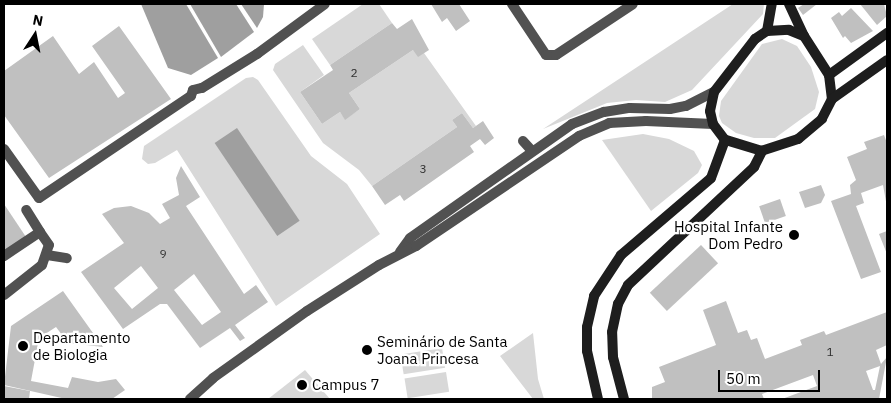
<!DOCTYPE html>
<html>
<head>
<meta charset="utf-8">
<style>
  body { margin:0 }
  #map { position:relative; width:891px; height:403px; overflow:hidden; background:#fff; font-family:"IBM Plex Sans",sans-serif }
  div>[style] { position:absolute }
  .green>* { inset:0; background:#d8d8d8; transform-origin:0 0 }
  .water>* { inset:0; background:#9f9f9f; transform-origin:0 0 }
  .building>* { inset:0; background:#c0c0c0; transform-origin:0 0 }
  .pedestrian>* { height:10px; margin:-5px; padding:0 5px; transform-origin:5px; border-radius:5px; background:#515151 }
  .minor>* { height:10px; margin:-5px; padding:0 5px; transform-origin:5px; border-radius:5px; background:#515151 }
  .secondary>* { height:10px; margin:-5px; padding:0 5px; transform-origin:5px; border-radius:5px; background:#1e1e1e }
  .dots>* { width:14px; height:14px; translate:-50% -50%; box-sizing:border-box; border:2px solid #fff; border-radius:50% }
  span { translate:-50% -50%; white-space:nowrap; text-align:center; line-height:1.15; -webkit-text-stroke:4.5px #fff; paint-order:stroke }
  .number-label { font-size:12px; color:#303030 }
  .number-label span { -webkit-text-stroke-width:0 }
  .poi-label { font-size:15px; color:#000 }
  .right { translate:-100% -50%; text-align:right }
  .left { translate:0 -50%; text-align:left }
  .frame { position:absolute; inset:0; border:5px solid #000; pointer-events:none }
  .north { position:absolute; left:10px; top:10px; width:50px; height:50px; -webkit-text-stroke:4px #fff; paint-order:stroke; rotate:11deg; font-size:14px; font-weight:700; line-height:20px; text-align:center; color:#000 }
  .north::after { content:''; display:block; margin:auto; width:18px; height:22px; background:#000; clip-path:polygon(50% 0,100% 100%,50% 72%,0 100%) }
  .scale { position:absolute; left:718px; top:370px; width:102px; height:22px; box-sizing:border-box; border:2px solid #000; border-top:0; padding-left:6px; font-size:15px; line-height:18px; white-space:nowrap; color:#000; -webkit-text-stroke:4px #fff; paint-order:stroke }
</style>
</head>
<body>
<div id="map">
  <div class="green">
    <div style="clip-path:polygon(363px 4px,379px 4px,392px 23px,330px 65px,312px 39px)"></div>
    <div style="clip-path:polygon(733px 4px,764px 4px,763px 14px,692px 90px,665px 102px,636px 100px,607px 103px,543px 129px)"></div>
    <div style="clip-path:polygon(782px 39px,797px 46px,811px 67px,819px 92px,815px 109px,775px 138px,754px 138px,736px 133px,722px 123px,719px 116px,721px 101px,762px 44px)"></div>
    <div style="clip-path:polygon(303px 45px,324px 75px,300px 92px,322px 124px,340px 112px,345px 119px,360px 109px,349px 93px,413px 50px,424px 53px,476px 126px,473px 128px,462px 113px,452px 120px,457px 127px,372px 186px,359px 170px,323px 143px,273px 70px,275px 64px)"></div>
    <div style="clip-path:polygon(253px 77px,258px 80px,311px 156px,347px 184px,380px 234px,276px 306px,177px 150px,155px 163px,148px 164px,142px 159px,144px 146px,246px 78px)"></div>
    <div style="clip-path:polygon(643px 134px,669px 139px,694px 151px,702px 165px,698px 173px,651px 211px,602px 140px)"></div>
    <div style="clip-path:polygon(533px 333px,538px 379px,544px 399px,533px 399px,500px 356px)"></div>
    <div style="left:442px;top:348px;width:20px;height:42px;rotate:81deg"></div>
    <div style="clip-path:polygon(305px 370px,330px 399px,268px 399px)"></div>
    <div style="left:446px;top:372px;width:20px;height:42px;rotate:81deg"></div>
  </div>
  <div class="water">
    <div style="clip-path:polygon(141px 4px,186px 4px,218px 58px,191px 75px,168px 68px)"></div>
    <div style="clip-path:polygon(190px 4px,236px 4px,254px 32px,221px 57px)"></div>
    <div style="clip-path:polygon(241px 4px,264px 4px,263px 17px,257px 28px)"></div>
    <div style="left:237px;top:128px;width:112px;height:27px;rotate:56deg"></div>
  </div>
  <div class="building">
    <div style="clip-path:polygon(431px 4px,459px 4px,470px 21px,456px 31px,447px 18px,442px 22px)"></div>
    <div style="clip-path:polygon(804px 4px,817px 4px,803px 15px,798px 8px)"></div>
    <div style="clip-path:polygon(860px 4px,884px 4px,887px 16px,877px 25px)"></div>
    <div style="clip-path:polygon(851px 8px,873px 31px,851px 43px,845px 36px,843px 38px,831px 18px,839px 12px,842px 16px)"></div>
    <div style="clip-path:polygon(412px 19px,429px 50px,418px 57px,413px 50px,349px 93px,360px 109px,345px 120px,340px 112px,322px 124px,300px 92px,333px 70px,330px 65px,392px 23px,397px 29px)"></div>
    <div style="clip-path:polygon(119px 26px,171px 99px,49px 178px,4px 115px,4px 71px,53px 36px,79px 74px,94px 62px,118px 98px,125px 93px,92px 46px)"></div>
    <div style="clip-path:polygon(462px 113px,473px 128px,483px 121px,494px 138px,485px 145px,480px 139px,470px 146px,474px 152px,404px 201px,400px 195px,385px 205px,372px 186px,457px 127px,452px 120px)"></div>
    <div style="clip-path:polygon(884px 135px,887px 143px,887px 207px,883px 185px,861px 193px,864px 203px,856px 206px,881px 272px,861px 279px,831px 201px,851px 194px,850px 185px,856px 180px,847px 157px,867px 149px,864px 142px)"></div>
    <div style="clip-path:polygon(evenodd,181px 166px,200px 197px,186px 206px,244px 294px,256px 285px,268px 302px,235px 325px,245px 338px,240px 341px,230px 328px,200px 348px,167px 304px,160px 304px,123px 329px,81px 272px,124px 243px,102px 214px,114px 208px,131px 206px,149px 213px,160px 224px,170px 218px,162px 204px,179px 195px,176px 178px,181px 166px,141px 266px,158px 288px,132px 309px,114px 288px,141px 266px,181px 166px,194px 274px,221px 312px,202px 325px,174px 290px,194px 274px)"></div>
    <div style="clip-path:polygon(821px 185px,825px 195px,821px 203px,805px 208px,799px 192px)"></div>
    <div style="left:780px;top:199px;width:18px;height:22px;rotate:71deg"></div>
    <div style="clip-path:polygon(4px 204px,26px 237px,4px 253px)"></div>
    <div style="clip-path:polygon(887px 231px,887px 254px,879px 234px)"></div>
    <div style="left:701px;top:245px;width:25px;height:70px;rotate:47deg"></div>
    <div style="clip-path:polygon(63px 291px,103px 347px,68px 343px,56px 327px,39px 338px,31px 381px,68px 388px,72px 377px,98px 382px,116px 379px,125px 390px,112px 399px,66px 399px,4px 385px,11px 326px)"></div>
    <div style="clip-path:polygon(evenodd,726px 301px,738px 333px,747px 330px,751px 340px,757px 338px,765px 359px,802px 345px,800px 340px,824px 331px,826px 335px,887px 312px,887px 345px,876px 350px,881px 364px,887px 357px,879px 399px,782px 399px,817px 386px,813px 375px,762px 394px,764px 399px,652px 399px,652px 387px,665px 382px,659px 367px,716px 345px,703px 310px,726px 301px,880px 366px,875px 390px,873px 390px,866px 371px,880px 366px)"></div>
    <div style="clip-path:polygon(4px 386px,30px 391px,29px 399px,4px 399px)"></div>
  </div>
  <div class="pedestrian">
    <div style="left:523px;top:141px;width:12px;rotate:48deg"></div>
    <div style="left:4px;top:149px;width:60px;rotate:54.5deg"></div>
    <div style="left:39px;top:198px;width:183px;rotate:-33.9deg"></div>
    <div style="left:191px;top:96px;width:6px;rotate:-72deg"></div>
    <div style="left:193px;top:90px;width:9px;rotate:-13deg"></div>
    <div style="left:202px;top:88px;width:65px;rotate:-31.7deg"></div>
    <div style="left:257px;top:54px;width:84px;rotate:-36.3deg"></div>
    <div style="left:47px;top:255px;width:20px;rotate:9deg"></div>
    <div style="left:4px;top:256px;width:43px;rotate:-33.7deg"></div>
    <div style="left:40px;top:232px;width:26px;rotate:-122deg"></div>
    <div style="left:4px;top:295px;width:48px;rotate:-38.3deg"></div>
    <div style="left:42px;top:265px;width:21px;rotate:-71deg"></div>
    <div style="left:49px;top:245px;width:16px;rotate:-125deg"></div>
  </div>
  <div class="minor">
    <div style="left:512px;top:4px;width:61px;rotate:56.3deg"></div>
    <div style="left:546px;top:55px;width:10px"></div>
    <div style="left:556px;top:55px;width:92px;rotate:-33.5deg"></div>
    <div style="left:400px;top:252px;width:17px;rotate:-54deg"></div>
    <div style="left:410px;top:238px;width:198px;rotate:-35.1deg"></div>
    <div style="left:572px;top:124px;width:34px;rotate:-21deg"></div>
    <div style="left:604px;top:112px;width:26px;rotate:-9deg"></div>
    <div style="left:630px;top:108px;width:40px;rotate:1.4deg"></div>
    <div style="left:670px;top:109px;width:16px;rotate:-11deg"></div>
    <div style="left:686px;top:106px;width:31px;rotate:-27deg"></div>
    <div style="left:190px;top:399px;width:31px;rotate:-42deg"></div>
    <div style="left:213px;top:378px;width:115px;rotate:-35.5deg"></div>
    <div style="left:307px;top:311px;width:85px;rotate:-32.6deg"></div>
    <div style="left:379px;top:265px;width:42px;rotate:-27.2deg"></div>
    <div style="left:416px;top:246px;width:197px;rotate:-34deg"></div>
    <div style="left:579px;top:136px;width:33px;rotate:-23deg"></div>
    <div style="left:609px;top:123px;width:37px;rotate:-3deg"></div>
    <div style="left:646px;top:121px;width:67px;rotate:2.6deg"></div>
  </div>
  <div class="secondary">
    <div style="left:789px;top:4px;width:35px;rotate:65deg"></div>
    <div style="left:789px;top:30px;width:16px;rotate:22deg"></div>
    <div style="left:804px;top:36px;width:46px;rotate:57.3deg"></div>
    <div style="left:829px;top:75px;width:24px;rotate:83deg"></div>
    <div style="left:832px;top:99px;width:22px;rotate:117deg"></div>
    <div style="left:822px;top:119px;width:31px;rotate:140deg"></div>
    <div style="left:798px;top:139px;width:38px;rotate:162deg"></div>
    <div style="left:762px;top:151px;width:39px;rotate:-163deg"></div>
    <div style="left:725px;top:140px;width:20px;rotate:-127deg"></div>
    <div style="left:713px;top:124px;width:13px;rotate:-103deg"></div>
    <div style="left:710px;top:111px;width:19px;rotate:-78deg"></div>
    <div style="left:714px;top:92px;width:67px;rotate:-52.3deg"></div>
    <div style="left:755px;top:39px;width:14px;rotate:-34deg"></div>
    <div style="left:767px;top:31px;width:22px;rotate:-3deg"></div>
    <div style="left:767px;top:31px;width:27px;rotate:-80deg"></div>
    <div style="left:829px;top:75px;width:72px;rotate:-35.9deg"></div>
    <div style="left:832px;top:99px;width:67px;rotate:-35.3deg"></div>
    <div style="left:598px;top:399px;width:49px;rotate:-102.9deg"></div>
    <div style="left:587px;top:351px;width:24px;rotate:-90deg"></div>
    <div style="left:587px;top:327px;width:32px;rotate:-77deg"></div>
    <div style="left:594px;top:296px;width:49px;rotate:-56.6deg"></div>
    <div style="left:621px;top:255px;width:118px;rotate:-40.5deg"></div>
    <div style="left:711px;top:178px;width:40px;rotate:-69.8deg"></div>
    <div style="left:624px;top:399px;width:43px;rotate:-104.7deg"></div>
    <div style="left:613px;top:357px;width:25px;rotate:-92deg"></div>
    <div style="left:612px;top:332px;width:29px;rotate:-78deg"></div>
    <div style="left:618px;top:304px;width:21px;rotate:-62deg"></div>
    <div style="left:628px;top:285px;width:173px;rotate:-43.1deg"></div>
    <div style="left:754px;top:167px;width:18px;rotate:-63deg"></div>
  </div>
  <div class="dots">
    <div style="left:794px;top:235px;background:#000"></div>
    <div style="left:23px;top:346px;background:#000"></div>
    <div style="left:367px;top:350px;background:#000"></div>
    <div style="left:302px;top:385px;background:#000"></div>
  </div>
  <div class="number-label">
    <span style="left:354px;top:73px">2</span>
    <span style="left:423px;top:169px">3</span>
    <span style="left:163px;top:254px">9</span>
    <span style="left:830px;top:352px">1</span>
  </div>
  <div class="poi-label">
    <span class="right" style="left:783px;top:235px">Hospital Infante<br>Dom Pedro</span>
    <span class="left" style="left:33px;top:346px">Departamento<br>de Biologia</span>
    <span class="left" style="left:377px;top:350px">Seminário de Santa<br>Joana Princesa</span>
    <span class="left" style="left:312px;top:385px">Campus 7</span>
  </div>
  <div class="frame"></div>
  <div class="north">N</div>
  <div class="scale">50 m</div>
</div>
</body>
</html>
